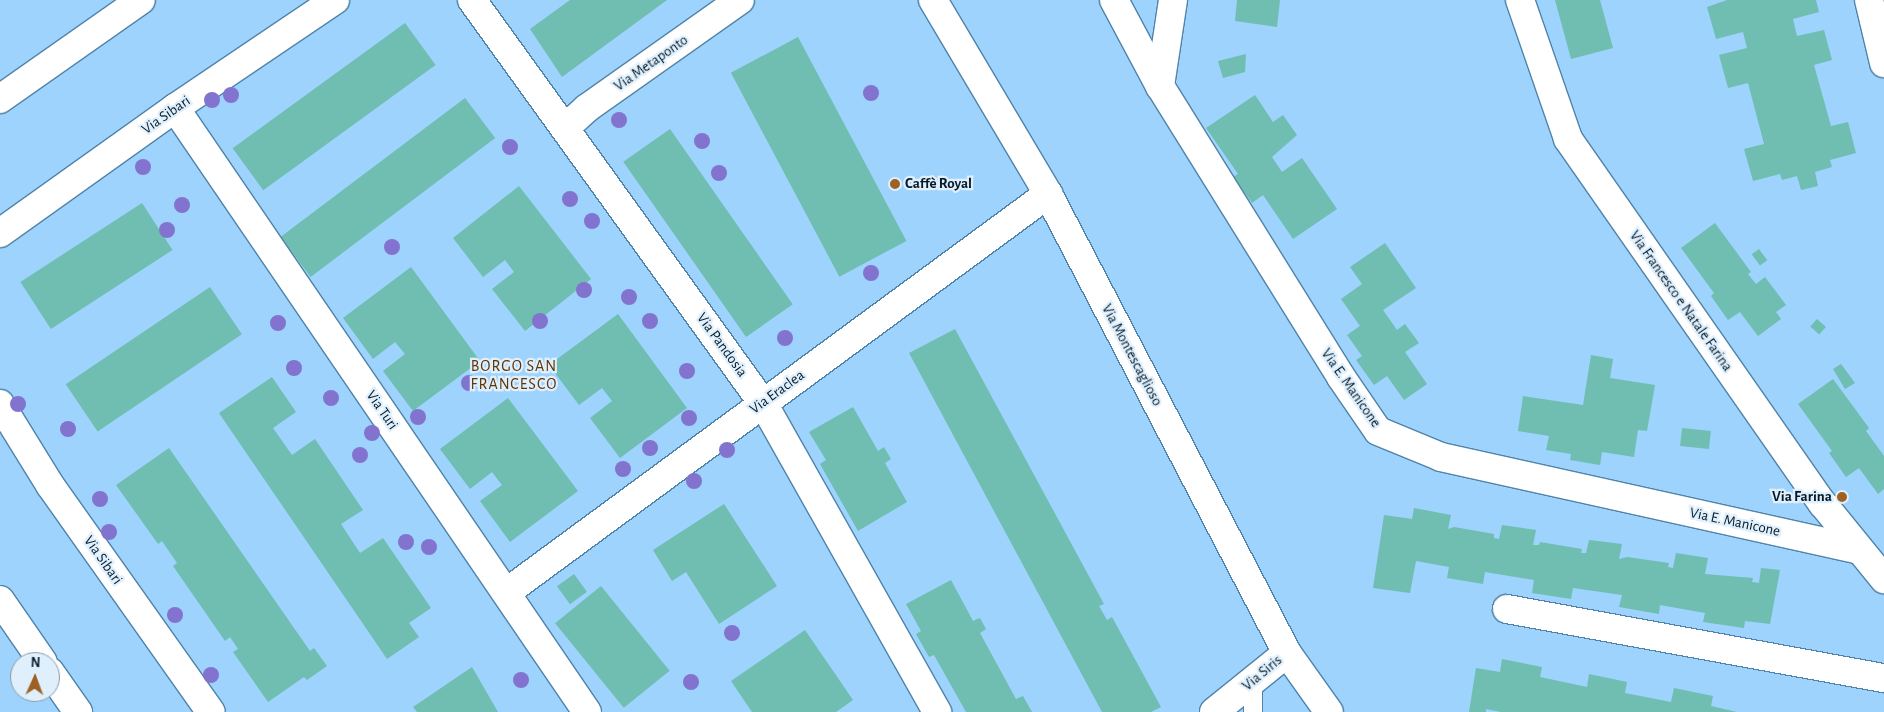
<!DOCTYPE html>
<html>
<head>
<meta charset="utf-8">
<style>
  body { margin:0 }
  #map { position:relative; width:1884px; height:712px; overflow:hidden; background:#9dd3fc; font-family:"Alegreya Sans",sans-serif }
  div>[style] { position:absolute }
  .building>* { inset:0; background:#6fbeb1; transform-origin:0 0 }
  .roads { filter:drop-shadow(1px 0 #5083a9) drop-shadow(-1px 0 #5083a9) drop-shadow(0 1px #5083a9) drop-shadow(0 -1px #5083a9) }
  .service>* { height:18px; margin:-9px; padding:0 9px; transform-origin:9px; border-radius:9px; background:#fff }
  .minor>* { height:28px; margin:-14px; padding:0 14px; transform-origin:14px; border-radius:14px; background:#fff }
  .secondary>* { height:28px; margin:-14px; padding:0 14px; transform-origin:14px; border-radius:14px; background:#fff }
  .trees>* { width:16px; height:16px; margin:-8px; border-radius:50%; background:#8273cf }
  .dots>* { width:14px; height:14px; translate:-50% -50%; box-sizing:border-box; border:2px solid #dfeffc; border-radius:50% }
  span { translate:-50% -50%; white-space:nowrap; text-align:center; line-height:1.15; -webkit-text-stroke:4.5px #dfeffc; paint-order:stroke }
  .street-label { font-size:15px; color:#051a29 }
  .poi-label { font-size:15px; color:#051a29; font-weight:700 }
  .left { translate:0 -50%; text-align:left }
  .right { translate:-100% -50%; text-align:right }
  .neighbourhood-label { font-size:16px; color:#5e3508; letter-spacing:1px }
  .north { position:absolute; left:10px; top:652px; width:50px; height:50px; box-sizing:border-box; background:#dfeffc; border:1px solid #889aa8; border-radius:50%; rotate:2deg; font-size:14px; font-weight:700; line-height:20px; text-align:center; color:#051a29 }
  .north::after { content:''; display:block; margin:auto; width:18px; height:22px; background:#9e6124; clip-path:polygon(50% 0,100% 100%,50% 72%,0 100%) }
</style>
</head>
<body>
<div id="map">
  <div class="building">
    <div style="clip-path:polygon(570px 0,667px 0,562px 77px,530px 29px)"></div>
    <div style="clip-path:polygon(1237px 0,1280px 0,1277px 27px,1235px 21px)"></div>
    <div style="clip-path:polygon(1555px 0,1600px 0,1613px 48px,1571px 59px)"></div>
    <div style="clip-path:polygon(1727px 0,1816px 0,1819px 12px,1793px 19px,1797px 36px,1824px 30px,1832px 60px,1814px 65px,1831px 126px,1848px 122px,1856px 153px,1830px 160px,1832px 167px,1815px 172px,1818px 186px,1801px 190px,1797px 176px,1782px 180px,1780px 174px,1753px 181px,1744px 149px,1764px 144px,1748px 83px,1728px 88px,1719px 55px,1747px 48px,1743px 32px,1716px 39px,1707px 7px)"></div>
    <div style="left:405px;top:23px;width:52px;height:213px;rotate:54deg"></div>
    <div style="left:798px;top:37px;width:231px;height:76px;rotate:62deg"></div>
    <div style="clip-path:polygon(1246px 54px,1245px 72px,1223px 78px,1218px 61px)"></div>
    <div style="clip-path:polygon(1255px 95px,1273px 122px,1283px 115px,1297px 135px,1272px 157px,1282px 172px,1302px 158px,1337px 209px,1293px 239px,1263px 195px,1252px 203px,1233px 177px,1238px 174px,1206px 128px)"></div>
    <div style="left:465px;top:98px;width:50px;height:231px;rotate:53deg"></div>
    <div style="left:670px;top:129px;width:214px;height:57px;rotate:55deg"></div>
    <div style="clip-path:polygon(519px 186px,591px 279px,525px 331px,492px 289px,514px 272px,505px 260px,483px 277px,453px 238px)"></div>
    <div style="left:142px;top:203px;width:56px;height:145px;rotate:57deg"></div>
    <div style="clip-path:polygon(1715px 223px,1751px 272px,1748px 274px,1756px 284px,1765px 277px,1786px 305px,1776px 312px,1781px 319px,1758px 336px,1740px 312px,1728px 320px,1711px 296px,1714px 293px,1681px 248px)"></div>
    <div style="clip-path:polygon(1385px 243px,1416px 288px,1383px 310px,1397px 330px,1405px 324px,1419px 343px,1405px 352px,1427px 384px,1404px 400px,1387px 376px,1374px 385px,1356px 360px,1362px 356px,1347px 335px,1360px 326px,1341px 299px,1362px 284px,1350px 267px)"></div>
    <div style="left:1759px;top:249px;width:14px;height:9px;rotate:54deg"></div>
    <div style="clip-path:polygon(411px 267px,480px 361px,413px 411px,383px 371px,405px 354px,395px 342px,373px 359px,343px 318px)"></div>
    <div style="left:210px;top:287px;width:57px;height:174px;rotate:56deg"></div>
    <div style="clip-path:polygon(618px 314px,687px 408px,620px 458px,590px 418px,612px 401px,602px 388px,579px 405px,549px 365px)"></div>
    <div style="left:1817px;top:319px;width:12px;height:10px;rotate:42deg"></div>
    <div style="clip-path:polygon(955px 329px,1104px 604px,1099px 606px,1107px 620px,1112px 617px,1161px 707px,1151px 712px,1102px 712px,909px 353px)"></div>
    <div style="clip-path:polygon(1591px 355px,1613px 359px,1610px 378px,1655px 385px,1647px 431px,1638px 430px,1634px 457px,1602px 452px,1600px 465px,1570px 460px,1571px 454px,1546px 450px,1549px 436px,1518px 431px,1523px 396px,1583px 405px)"></div>
    <div style="clip-path:polygon(1841px 364px,1855px 383px,1845px 389px,1833px 369px)"></div>
    <div style="clip-path:polygon(272px 377px,296px 412px,273px 428px,292px 455px,315px 439px,363px 510px,341px 524px,360px 553px,383px 538px,431px 608px,409px 623px,419px 637px,387px 659px,219px 413px)"></div>
    <div style="clip-path:polygon(1833px 379px,1869px 428px,1866px 431px,1884px 456px,1884px 489px,1878px 494px,1859px 468px,1846px 477px,1829px 453px,1832px 451px,1798px 404px)"></div>
    <div style="clip-path:polygon(508px 398px,578px 491px,510px 542px,480px 501px,502px 485px,492px 472px,470px 489px,440px 449px)"></div>
    <div style="clip-path:polygon(853px 407px,878px 451px,884px 447px,891px 459px,885px 463px,907px 502px,858px 531px,820px 464px,826px 460px,809px 432px)"></div>
    <div style="left:1682px;top:428px;width:29px;height:18px;rotate:6deg"></div>
    <div style="clip-path:polygon(169px 448px,310px 651px,314px 648px,327px 666px,307px 680px,304px 677px,268px 702px,233px 652px,238px 649px,230px 637px,225px 641px,173px 566px,177px 563px,162px 541px,158px 544px,116px 485px)"></div>
    <div style="clip-path:polygon(724px 504px,777px 586px,719px 624px,686px 572px,672px 581px,653px 550px)"></div>
    <div style="clip-path:polygon(1414px 508px,1451px 515px,1448px 529px,1454px 527px,1494px 534px,1494px 538px,1499px 539px,1502px 525px,1536px 530px,1533px 545px,1539px 545px,1540px 542px,1582px 549px,1581px 553px,1586px 553px,1589px 540px,1622px 544px,1619px 559px,1627px 557px,1669px 563px,1668px 567px,1673px 568px,1676px 553px,1708px 558px,1705px 574px,1753px 578px,1752px 582px,1759px 583px,1761px 568px,1780px 570px,1770px 624px,1745px 621px,1744px 628px,1703px 622px,1705px 613px,1660px 605px,1659px 614px,1619px 607px,1622px 595px,1573px 588px,1571px 599px,1532px 593px,1534px 580px,1485px 572px,1483px 584px,1447px 578px,1449px 567px,1416px 561px,1410px 593px,1373px 588px,1384px 515px,1412px 519px)"></div>
    <div style="left:574px;top:574px;width:22px;height:21px;rotate:54deg"></div>
    <div style="clip-path:polygon(951px 580px,973px 621px,980px 618px,986px 629px,980px 633px,1016px 699px,1023px 696px,1032px 712px,966px 712px,934px 655px,929px 657px,916px 634px,921px 631px,906px 604px)"></div>
    <div style="left:601px;top:586px;width:109px;height:59px;rotate:51deg"></div>
    <div style="clip-path:polygon(805px 630px,853px 700px,836px 712px,752px 712px,731px 681px)"></div>
    <div style="clip-path:polygon(1502px 659px,1542px 667px,1540px 677px,1587px 687px,1589px 674px,1627px 682px,1625px 693px,1671px 702px,1674px 688px,1713px 696px,1711px 706px,1737px 712px,1501px 712px,1486px 709px,1486px 712px,1469px 712px,1476px 668px,1500px 672px)"></div>
    <div style="clip-path:polygon(472px 667px,498px 712px,417px 712px,413px 707px)"></div>
  </div>
  <div class="roads">
    <div class="service">
      <div style="left:1253px;top:712px;width:30px;rotate:-90deg"></div>
    </div>
    <div class="minor">
      <div style="left:472px;top:0;width:497px;rotate:54.2deg"></div>
      <div style="left:763px;top:403px;width:355px;rotate:60.6deg"></div>
      <div style="left:1114px;top:0;width:98px;rotate:61.9deg"></div>
      <div style="left:1160px;top:86px;width:343px;rotate:58.1deg"></div>
      <div style="left:1341px;top:377px;width:65px;rotate:55.6deg"></div>
      <div style="left:1378px;top:431px;width:68px;rotate:22.4deg"></div>
      <div style="left:1441px;top:457px;width:426px;rotate:12.5deg"></div>
      <div style="left:1520px;top:0;width:147px;rotate:70.9deg"></div>
      <div style="left:1568px;top:139px;width:445px;rotate:55.1deg"></div>
      <div style="left:1823px;top:504px;width:97px;rotate:50.9deg"></div>
      <div style="left:1869px;top:0;width:65px;rotate:76.6deg"></div>
      <div style="left:1160px;top:86px;width:87px;rotate:-81.4deg"></div>
      <div style="left:0;top:99px;width:172px;rotate:-35.1deg"></div>
      <div style="left:175px;top:108px;width:731px;rotate:55.7deg"></div>
      <div style="left:565px;top:128px;width:30px;rotate:-42deg"></div>
      <div style="left:587px;top:108px;width:187px;rotate:-35.2deg"></div>
      <div style="left:0;top:233px;width:215px;rotate:-35.5deg"></div>
      <div style="left:175px;top:108px;width:193px;rotate:-34deg"></div>
      <div style="left:0;top:404px;width:95px;rotate:58.3deg"></div>
      <div style="left:50px;top:485px;width:278px;rotate:54.7deg"></div>
      <div style="left:507px;top:592px;width:672px;rotate:-36.34deg"></div>
      <div style="left:0;top:600px;width:75px;rotate:55.3deg"></div>
      <div style="left:1507px;top:609px;width:383px;rotate:10.4deg"></div>
      <div style="left:50px;top:672px;width:49px;rotate:55deg"></div>
      <div style="left:1214px;top:712px;width:94px;rotate:-38.9deg"></div>
    </div>
    <div class="secondary">
      <div style="left:933px;top:0;width:226px;rotate:59.3deg"></div>
      <div style="left:1048px;top:194px;width:517px;rotate:62.49deg"></div>
      <div style="left:1287px;top:653px;width:72px;rotate:54.6deg"></div>
    </div>
  </div>
  <div class="trees">
    <div style="left:871px;top:93px"></div>
    <div style="left:231px;top:95px"></div>
    <div style="left:212px;top:100px"></div>
    <div style="left:619px;top:120px"></div>
    <div style="left:702px;top:141px"></div>
    <div style="left:510px;top:147px"></div>
    <div style="left:143px;top:167px"></div>
    <div style="left:719px;top:173px"></div>
    <div style="left:570px;top:199px"></div>
    <div style="left:182px;top:205px"></div>
    <div style="left:592px;top:221px"></div>
    <div style="left:167px;top:230px"></div>
    <div style="left:392px;top:247px"></div>
    <div style="left:871px;top:273px"></div>
    <div style="left:584px;top:290px"></div>
    <div style="left:629px;top:297px"></div>
    <div style="left:540px;top:321px"></div>
    <div style="left:650px;top:321px"></div>
    <div style="left:278px;top:323px"></div>
    <div style="left:785px;top:338px"></div>
    <div style="left:294px;top:368px"></div>
    <div style="left:687px;top:371px"></div>
    <div style="left:469px;top:383px"></div>
    <div style="left:331px;top:398px"></div>
    <div style="left:18px;top:404px"></div>
    <div style="left:418px;top:417px"></div>
    <div style="left:689px;top:418px"></div>
    <div style="left:68px;top:429px"></div>
    <div style="left:372px;top:433px"></div>
    <div style="left:650px;top:448px"></div>
    <div style="left:727px;top:450px"></div>
    <div style="left:360px;top:455px"></div>
    <div style="left:623px;top:469px"></div>
    <div style="left:694px;top:481px"></div>
    <div style="left:100px;top:499px"></div>
    <div style="left:109px;top:532px"></div>
    <div style="left:406px;top:542px"></div>
    <div style="left:429px;top:547px"></div>
    <div style="left:175px;top:615px"></div>
    <div style="left:732px;top:633px"></div>
    <div style="left:211px;top:675px"></div>
    <div style="left:521px;top:680px"></div>
    <div style="left:691px;top:682px"></div>
  </div>
  <div class="dots">
    <div style="left:895px;top:184px;background:#9e6124"></div>
    <div style="left:1842px;top:497px;background:#9e6124"></div>
  </div>
  <div class="street-label">
    <span style="left:651px;top:63px;rotate:-35deg">Via Metaponto</span>
    <span style="left:166px;top:115px;rotate:-35deg">Via Sibari</span>
    <span style="left:1681px;top:301px;rotate:55deg">Via Francesco e Natale Farina</span>
    <span style="left:722px;top:345px;rotate:54deg">Via Pandosia</span>
    <span style="left:1132px;top:355px;rotate:62deg">Via Montescaglioso</span>
    <span style="left:1351px;top:388px;rotate:55deg">Via E. Manicone</span>
    <span style="left:777px;top:392px;rotate:-36deg">Via Eraclea</span>
    <span style="left:382px;top:410px;rotate:55deg">Via Turi</span>
    <span style="left:1735px;top:522px;rotate:12deg">Via E. Manicone</span>
    <span style="left:103px;top:560px;rotate:55deg">Via Sibari</span>
    <span style="left:1262px;top:673px;rotate:-40deg">Via Siris</span>
  </div>
  <div class="poi-label">
    <span class="left" style="left:905px;top:184px">Caffè Royal</span>
    <span class="right" style="left:1832px;top:497px">Via Farina</span>
  </div>
  <div class="neighbourhood-label">
    <span style="left:514px;top:375px">BORGO SAN<br>FRANCESCO</span>
  </div>
  <div class="north">N</div>
</div>
</body>
</html>
